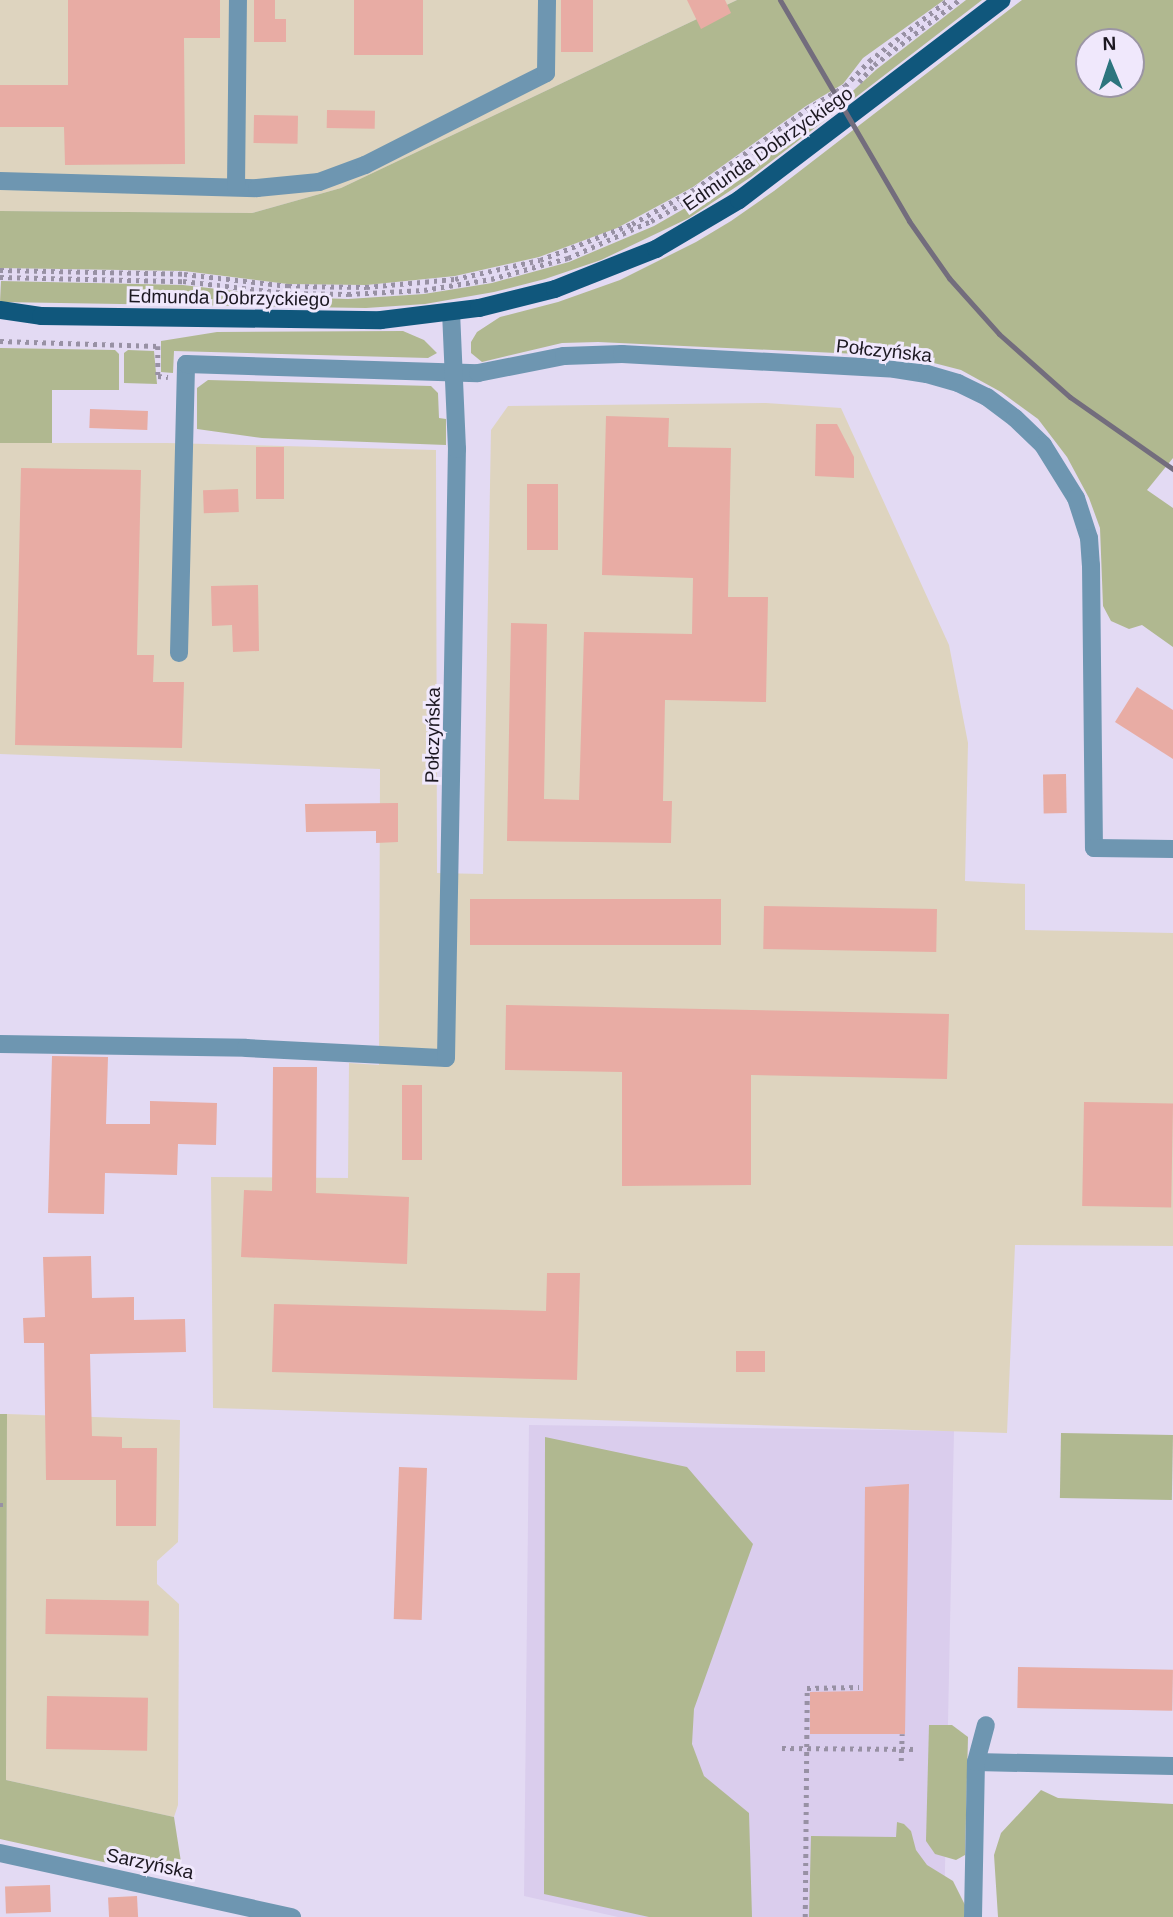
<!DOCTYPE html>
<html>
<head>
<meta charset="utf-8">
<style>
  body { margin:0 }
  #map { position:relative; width:1173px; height:1917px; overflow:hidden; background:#e3daf3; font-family:Arial,sans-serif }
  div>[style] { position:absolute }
  .built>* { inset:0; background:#dacded }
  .industrial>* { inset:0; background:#ded4bf }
  .green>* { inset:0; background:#b0b890; transform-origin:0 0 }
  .building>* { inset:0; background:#e8aca4; transform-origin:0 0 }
  .path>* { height:4.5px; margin-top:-2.25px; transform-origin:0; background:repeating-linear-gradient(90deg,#9891a4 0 3.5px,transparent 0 8.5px) }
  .minor>* { height:18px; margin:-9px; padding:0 9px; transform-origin:9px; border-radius:9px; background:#6e96b1 }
  .major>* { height:18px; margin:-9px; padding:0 9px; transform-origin:9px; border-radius:9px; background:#10577c }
  .rail>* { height:5px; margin:-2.5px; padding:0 2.5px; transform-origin:2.5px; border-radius:2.5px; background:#736d7d }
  span { translate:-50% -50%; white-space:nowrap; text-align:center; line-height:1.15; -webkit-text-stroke:6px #f0e8fc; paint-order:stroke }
  .street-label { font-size:19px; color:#1c1821 }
  .north { position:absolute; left:1075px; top:28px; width:70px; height:70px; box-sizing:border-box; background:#f0e8fc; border:2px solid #9b95a4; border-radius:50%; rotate:358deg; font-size:19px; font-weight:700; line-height:28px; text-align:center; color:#1c1821 }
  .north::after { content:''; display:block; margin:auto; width:24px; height:32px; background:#2d757e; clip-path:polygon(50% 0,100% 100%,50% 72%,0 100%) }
</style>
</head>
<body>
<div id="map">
  <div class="built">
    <div style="clip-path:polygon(529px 1425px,954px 1431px,944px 1917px,618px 1917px,524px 1896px)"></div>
  </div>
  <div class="industrial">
    <div style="clip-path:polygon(0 0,737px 0,341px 188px,252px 213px,0 211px)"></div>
    <div style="clip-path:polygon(766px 403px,841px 408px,949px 645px,968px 743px,965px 881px,1025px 884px,1025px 930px,1173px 933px,1173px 1246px,1015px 1245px,1007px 1433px,213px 1408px,211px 1177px,348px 1178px,349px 1063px,379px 1065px,380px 769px,0 754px,0 443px,167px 443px,436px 450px,437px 873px,483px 874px,491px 430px,508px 406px)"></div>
    <div style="clip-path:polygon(7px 1414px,180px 1420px,178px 1542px,157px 1561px,157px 1584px,179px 1604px,178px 1805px,174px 1817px,6px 1780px)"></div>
  </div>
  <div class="green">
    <div style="clip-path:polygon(737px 0,944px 0,863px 58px,843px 84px,806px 106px,693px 187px,617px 228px,539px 257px,455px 276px,366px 285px,288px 284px,184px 271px,0 268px,0 211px,252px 213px,341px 188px)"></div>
    <div style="clip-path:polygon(966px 0,982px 0,847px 104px,844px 99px,877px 69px)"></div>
    <div style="clip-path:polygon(evenodd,1022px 0,1173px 0,1173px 458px,1147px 490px,1173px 508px,1173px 647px,1142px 625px,1129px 629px,1111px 621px,1103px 606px,1100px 528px,1089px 498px,1067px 457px,1038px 419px,1001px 392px,961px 370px,930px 362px,879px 355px,598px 342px,562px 343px,482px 362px,471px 353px,471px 342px,477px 332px,500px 317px,558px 302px,620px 280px,696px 242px,731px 221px,774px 191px,1022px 0,1131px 42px,1131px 84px,1089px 84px,1089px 42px,1131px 42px)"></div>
    <div style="clip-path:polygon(834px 105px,837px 111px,751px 177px,689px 218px,601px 260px,545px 279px,494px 292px,425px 304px,366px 308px,0 302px,1px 281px,183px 285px,287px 297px,348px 299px,424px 294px,492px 283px,569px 262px,654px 226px,701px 199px)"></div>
    <div style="clip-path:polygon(403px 331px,424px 340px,437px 353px,428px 358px,174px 351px,173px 373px,161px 372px,161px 341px,217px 332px)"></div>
    <div style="clip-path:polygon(0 348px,115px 350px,119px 354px,119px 390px,52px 390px,52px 443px,0 443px)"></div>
    <div style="clip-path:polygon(128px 350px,154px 351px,157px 384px,124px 383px,124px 353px)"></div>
    <div style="clip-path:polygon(208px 380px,431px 386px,438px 393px,439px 418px,446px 419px,446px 445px,262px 438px,197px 429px,197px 388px)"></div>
    <div style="clip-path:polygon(0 1414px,7px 1414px,6px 1780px,174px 1817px,181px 1862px,166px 1876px,0 1839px)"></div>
    <div style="left:1061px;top:1433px;width:112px;height:65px;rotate:1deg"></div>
    <div style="clip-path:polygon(545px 1437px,687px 1467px,753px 1544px,694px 1709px,692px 1744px,704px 1776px,749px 1813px,752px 1917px,649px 1917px,544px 1894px)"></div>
    <div style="clip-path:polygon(929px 1725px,952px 1725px,968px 1737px,965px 1855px,956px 1860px,935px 1854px,926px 1841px)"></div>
    <div style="clip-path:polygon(1041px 1790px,1058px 1798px,1173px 1804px,1173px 1917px,998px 1917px,994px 1855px,1001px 1833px)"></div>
    <div style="clip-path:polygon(897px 1822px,904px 1824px,911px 1831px,916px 1850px,927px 1865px,953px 1881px,965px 1905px,964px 1917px,809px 1917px,811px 1836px,896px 1837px)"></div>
  </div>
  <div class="building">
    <div style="clip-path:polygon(68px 0,220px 0,220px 38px,184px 38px,185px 164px,65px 165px,64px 127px,0 127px,0 85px,68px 85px)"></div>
    <div style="clip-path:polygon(254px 0,275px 0,275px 19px,286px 19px,286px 42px,254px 42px)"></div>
    <div style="left:354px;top:0;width:69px;height:55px"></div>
    <div style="left:561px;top:0;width:32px;height:52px"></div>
    <div style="clip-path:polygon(687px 0,725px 0,731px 13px,701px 29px)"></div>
    <div style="left:327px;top:110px;width:48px;height:18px;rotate:1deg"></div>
    <div style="left:254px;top:115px;width:44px;height:28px;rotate:1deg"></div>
    <div style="left:90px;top:409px;width:58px;height:19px;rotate:2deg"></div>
    <div style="clip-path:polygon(606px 416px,669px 418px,668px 447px,731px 448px,728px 597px,768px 597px,766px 702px,665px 700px,663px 801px,672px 801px,671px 843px,507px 841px,511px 623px,547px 624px,544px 799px,579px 800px,584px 632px,692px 634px,693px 578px,602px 575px)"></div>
    <div style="clip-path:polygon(816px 424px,837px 424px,854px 457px,854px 478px,815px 476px)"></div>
    <div style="left:256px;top:447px;width:28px;height:52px"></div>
    <div style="clip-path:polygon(21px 468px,141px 470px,137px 655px,154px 655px,153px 682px,184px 682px,182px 748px,15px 745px)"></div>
    <div style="left:527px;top:484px;width:31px;height:66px"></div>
    <div style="left:238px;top:489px;width:23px;height:35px;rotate:88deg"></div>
    <div style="clip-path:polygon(258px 585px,259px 651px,233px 652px,232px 625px,212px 626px,211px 586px)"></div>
    <div style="clip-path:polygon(1137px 687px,1173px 710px,1173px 759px,1115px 722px)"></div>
    <div style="left:1066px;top:774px;width:39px;height:23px;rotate:89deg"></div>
    <div style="clip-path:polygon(398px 803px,398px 842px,376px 843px,376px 831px,306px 832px,305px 804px)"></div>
    <div style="left:470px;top:899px;width:251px;height:46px"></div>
    <div style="left:764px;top:906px;width:173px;height:43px;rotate:1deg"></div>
    <div style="clip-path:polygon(506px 1005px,949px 1014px,947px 1079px,751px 1075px,751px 1185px,622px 1186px,622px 1072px,505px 1070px)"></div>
    <div style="clip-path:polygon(52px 1056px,108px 1057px,106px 1124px,150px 1124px,150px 1101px,217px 1103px,216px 1145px,178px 1144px,177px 1175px,105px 1173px,104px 1214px,48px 1213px)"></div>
    <div style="clip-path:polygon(273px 1067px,317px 1067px,316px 1193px,409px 1197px,407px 1264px,241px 1257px,244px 1190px,272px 1191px)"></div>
    <div style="left:402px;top:1085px;width:20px;height:75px"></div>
    <div style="left:1084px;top:1102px;width:89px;height:104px;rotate:1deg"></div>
    <div style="clip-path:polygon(91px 1256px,92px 1298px,134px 1297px,134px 1320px,185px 1319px,186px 1352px,90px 1354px,92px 1436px,122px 1437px,122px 1448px,157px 1448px,156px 1526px,116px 1526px,116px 1480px,46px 1480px,44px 1343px,24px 1343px,23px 1318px,45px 1317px,43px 1257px)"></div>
    <div style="clip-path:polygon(547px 1273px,580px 1273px,577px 1380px,272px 1372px,274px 1304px,546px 1311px)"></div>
    <div style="left:736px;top:1351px;width:29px;height:21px"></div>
    <div style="left:399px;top:1467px;width:28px;height:152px;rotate:2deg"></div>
    <div style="clip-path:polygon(909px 1484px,905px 1734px,810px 1734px,810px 1692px,863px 1691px,865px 1487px)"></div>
    <div style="left:46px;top:1599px;width:103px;height:35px;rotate:1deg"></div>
    <div style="left:1018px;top:1667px;width:155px;height:41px;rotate:1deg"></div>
    <div style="left:47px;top:1696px;width:101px;height:53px;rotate:1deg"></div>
    <div style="left:50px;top:1885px;width:27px;height:45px;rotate:88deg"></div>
    <div style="left:137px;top:1896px;width:21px;height:29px;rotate:87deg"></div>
  </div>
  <div class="path">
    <div style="left:859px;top:82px;width:23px;rotate:-49deg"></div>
    <div style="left:874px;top:65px;width:107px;rotate:-37.4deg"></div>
    <div style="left:0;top:270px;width:184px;rotate:1.2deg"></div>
    <div style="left:184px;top:274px;width:105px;rotate:6.6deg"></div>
    <div style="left:288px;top:286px;width:78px;rotate:0.7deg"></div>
    <div style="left:366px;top:287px;width:89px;rotate:-5.1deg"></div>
    <div style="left:455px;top:279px;width:87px;rotate:-12.6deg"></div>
    <div style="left:540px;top:260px;width:99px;rotate:-21.4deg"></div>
    <div style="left:632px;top:224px;width:72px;rotate:-29.1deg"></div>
    <div style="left:695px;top:189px;width:138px;rotate:-35.5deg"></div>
    <div style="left:807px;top:109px;width:44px;rotate:-31.2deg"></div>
    <div style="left:845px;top:86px;width:35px;rotate:-46deg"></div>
    <div style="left:869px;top:61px;width:100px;rotate:-37.7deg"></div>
    <div style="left:0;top:277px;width:183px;rotate:1.3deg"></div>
    <div style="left:183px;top:281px;width:105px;rotate:6.6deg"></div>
    <div style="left:287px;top:293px;width:61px;rotate:0.9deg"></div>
    <div style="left:348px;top:294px;width:76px;rotate:-3deg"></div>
    <div style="left:424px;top:290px;width:68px;rotate:-9.3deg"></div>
    <div style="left:491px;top:279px;width:80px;rotate:-15.3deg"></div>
    <div style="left:568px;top:258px;width:91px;rotate:-24deg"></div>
    <div style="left:651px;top:221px;width:54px;rotate:-29deg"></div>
    <div style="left:698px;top:195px;width:160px;rotate:-35.1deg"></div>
    <div style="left:0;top:341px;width:158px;rotate:1.8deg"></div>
    <div style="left:158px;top:346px;width:30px;rotate:90deg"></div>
    <div style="left:158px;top:376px;width:10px;rotate:6deg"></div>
    <div style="left:0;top:1505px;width:3px"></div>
    <div style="left:782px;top:1748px;width:136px;rotate:0.4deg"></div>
    <div style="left:901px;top:1761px;width:27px;rotate:-88deg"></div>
    <div style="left:805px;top:1917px;width:229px;rotate:-89.5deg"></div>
    <div style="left:807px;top:1688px;width:52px;rotate:-1.1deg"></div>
  </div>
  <div class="minor">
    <div style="left:0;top:181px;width:257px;rotate:1.6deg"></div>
    <div style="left:257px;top:188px;width:62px;rotate:-5.5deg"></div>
    <div style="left:319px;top:182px;width:49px;rotate:-20.3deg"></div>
    <div style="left:365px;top:165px;width:203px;rotate:-26.9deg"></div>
    <div style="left:546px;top:73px;width:73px;rotate:-89.2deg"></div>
    <div style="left:236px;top:187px;width:187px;rotate:-89.4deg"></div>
    <div style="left:179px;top:653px;width:289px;rotate:-88.6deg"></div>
    <div style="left:186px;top:364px;width:292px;rotate:1.8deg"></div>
    <div style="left:478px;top:373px;width:88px;rotate:-11.2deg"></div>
    <div style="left:564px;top:356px;width:58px;rotate:-2deg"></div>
    <div style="left:622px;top:354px;width:273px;rotate:3.1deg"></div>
    <div style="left:895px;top:369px;width:32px;rotate:9deg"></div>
    <div style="left:927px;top:374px;width:32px;rotate:16deg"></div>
    <div style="left:958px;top:383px;width:32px;rotate:26deg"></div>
    <div style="left:987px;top:397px;width:35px;rotate:37deg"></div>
    <div style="left:1015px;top:418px;width:39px;rotate:44deg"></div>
    <div style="left:1043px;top:445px;width:62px;rotate:58.1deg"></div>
    <div style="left:1076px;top:498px;width:42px;rotate:72deg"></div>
    <div style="left:1089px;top:538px;width:27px;rotate:86deg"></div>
    <div style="left:1091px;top:565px;width:283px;rotate:89.4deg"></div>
    <div style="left:1094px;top:848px;width:79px;rotate:0.7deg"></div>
    <div style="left:0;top:1044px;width:246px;rotate:0.9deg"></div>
    <div style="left:246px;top:1048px;width:200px;rotate:2.9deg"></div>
    <div style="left:446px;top:1058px;width:609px;rotate:-88.97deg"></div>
    <div style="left:457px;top:449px;width:136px;rotate:-92.5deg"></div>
    <div style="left:976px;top:1762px;width:197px;rotate:1.2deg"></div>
    <div style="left:0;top:1853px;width:299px;rotate:12.4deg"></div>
    <div style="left:973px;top:1917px;width:155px;rotate:-88.9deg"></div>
    <div style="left:976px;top:1762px;width:38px;rotate:-75deg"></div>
  </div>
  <div class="major">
    <div style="left:0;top:310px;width:41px;rotate:8.3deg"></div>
    <div style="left:41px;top:316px;width:340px;rotate:0.7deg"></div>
    <div style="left:381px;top:320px;width:99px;rotate:-7deg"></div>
    <div style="left:479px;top:308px;width:78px;rotate:-14deg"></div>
    <div style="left:555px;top:289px;width:109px;rotate:-21.6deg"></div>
    <div style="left:656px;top:249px;width:96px;rotate:-30.6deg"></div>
    <div style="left:739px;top:200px;width:330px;rotate:-37.3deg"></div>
  </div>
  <div class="rail">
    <div style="left:780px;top:0;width:256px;rotate:59.7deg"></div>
    <div style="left:909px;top:221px;width:70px;rotate:54.9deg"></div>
    <div style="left:949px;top:278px;width:75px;rotate:48.2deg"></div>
    <div style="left:999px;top:334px;width:95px;rotate:41.6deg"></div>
    <div style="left:1070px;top:397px;width:126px;rotate:35deg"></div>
  </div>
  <div class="street-label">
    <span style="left:768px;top:149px;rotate:-35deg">Edmunda Dobrzyckiego</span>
    <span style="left:229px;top:298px;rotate:1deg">Edmunda Dobrzyckiego</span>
    <span style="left:884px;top:351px;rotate:6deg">Połczyńska</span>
    <span style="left:433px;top:735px;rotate:-89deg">Połczyńska</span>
    <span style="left:150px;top:1864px;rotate:12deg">Sarzyńska</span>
  </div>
  <div class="north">N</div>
</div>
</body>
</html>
